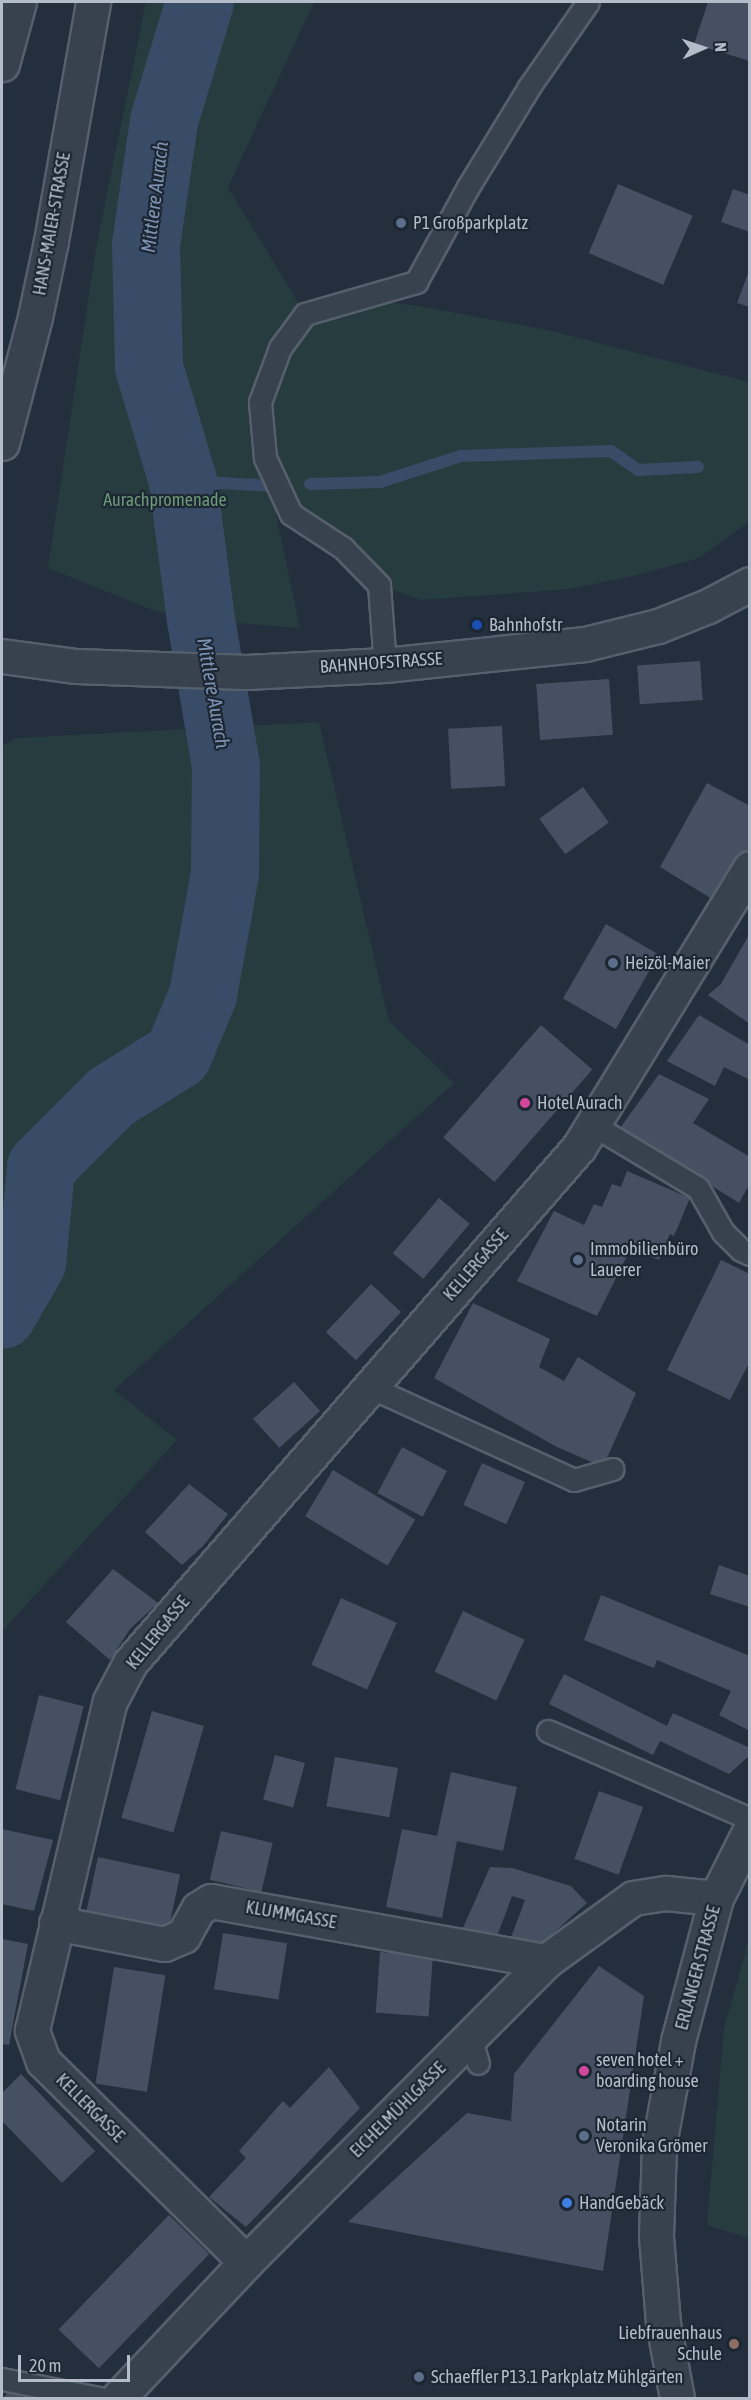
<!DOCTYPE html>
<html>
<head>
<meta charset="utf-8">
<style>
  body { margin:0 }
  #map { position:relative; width:751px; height:2400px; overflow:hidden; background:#242f3e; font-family:"Asap Condensed",sans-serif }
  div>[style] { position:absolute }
  .green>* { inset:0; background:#263c3f }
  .stream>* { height:12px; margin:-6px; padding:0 6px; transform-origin:6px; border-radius:6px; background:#394c67 }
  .river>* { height:68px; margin:-34px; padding:0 34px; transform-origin:34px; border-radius:34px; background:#394c67 }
  .building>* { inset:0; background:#455162; transform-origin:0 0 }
  .roads { filter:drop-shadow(2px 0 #565f6c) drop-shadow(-2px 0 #565f6c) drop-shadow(0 2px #565f6c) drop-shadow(0 -2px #565f6c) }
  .service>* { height:21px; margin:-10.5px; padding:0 10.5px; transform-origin:10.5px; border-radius:10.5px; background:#38414e }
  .minor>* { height:33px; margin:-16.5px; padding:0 16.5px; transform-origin:16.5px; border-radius:16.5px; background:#38414e }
  .tertiary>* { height:33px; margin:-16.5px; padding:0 16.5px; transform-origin:16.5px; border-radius:16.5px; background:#38414e }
  .dots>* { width:16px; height:16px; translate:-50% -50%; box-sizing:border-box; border:3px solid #1d2633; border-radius:50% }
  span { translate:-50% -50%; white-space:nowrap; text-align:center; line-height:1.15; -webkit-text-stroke:4.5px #1d2633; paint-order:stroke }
  .poi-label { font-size:18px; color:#b4bcc9 }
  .left { translate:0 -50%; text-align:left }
  .right { translate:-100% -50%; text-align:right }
  .street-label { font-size:18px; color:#b4bcc9 }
  .park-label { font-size:18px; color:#6b9a76 }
  .water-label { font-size:20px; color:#7c92b1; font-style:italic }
  .frame { position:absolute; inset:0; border:3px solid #b4bcc9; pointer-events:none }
  .north { position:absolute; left:673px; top:18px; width:60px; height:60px; -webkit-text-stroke:4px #1d2633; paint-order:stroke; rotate:87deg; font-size:16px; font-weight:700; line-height:24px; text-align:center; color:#b4bcc9 }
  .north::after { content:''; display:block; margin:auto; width:21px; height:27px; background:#b4bcc9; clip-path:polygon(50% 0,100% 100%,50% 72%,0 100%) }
  .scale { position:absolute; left:18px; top:2355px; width:112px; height:27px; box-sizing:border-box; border:3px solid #b4bcc9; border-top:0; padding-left:8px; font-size:18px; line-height:21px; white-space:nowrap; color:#b4bcc9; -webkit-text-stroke:4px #1d2633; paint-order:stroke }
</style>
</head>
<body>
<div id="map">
  <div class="green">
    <div style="clip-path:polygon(146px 2px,314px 2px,228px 187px,305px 314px,365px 299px,419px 306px,548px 330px,749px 382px,749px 522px,699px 558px,633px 576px,570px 589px,421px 600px,379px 585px,291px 514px,265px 462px,300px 628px,201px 620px,155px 611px,48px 568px,96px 248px)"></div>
    <div style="clip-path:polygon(319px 722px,389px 1021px,454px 1083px,114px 1390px,177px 1440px,2px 1631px,2px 746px,17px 738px)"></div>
    <div style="clip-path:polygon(749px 1940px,749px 2238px,707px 2225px,724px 2028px)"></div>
  </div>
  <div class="stream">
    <div style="left:183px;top:481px;width:89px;rotate:3.2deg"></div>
    <div style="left:310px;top:484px;width:70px;rotate:-1.6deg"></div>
    <div style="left:380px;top:482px;width:85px;rotate:-17.8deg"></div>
    <div style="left:461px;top:456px;width:150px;rotate:-1.9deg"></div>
    <div style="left:611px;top:451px;width:33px;rotate:35deg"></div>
    <div style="left:638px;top:470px;width:60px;rotate:-2.9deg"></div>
  </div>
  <div class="river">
    <div style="left:2px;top:1315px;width:60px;rotate:-60deg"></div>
    <div style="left:32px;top:1263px;width:96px;rotate:-84.6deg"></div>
    <div style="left:41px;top:1167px;width:99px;rotate:-45deg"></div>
    <div style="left:111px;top:1097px;width:79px;rotate:-32.1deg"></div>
    <div style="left:178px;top:1055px;width:65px;rotate:-67.4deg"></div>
    <div style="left:203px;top:995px;width:123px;rotate:-79.7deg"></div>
    <div style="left:225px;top:874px;width:108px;rotate:-89.5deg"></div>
    <div style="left:226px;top:766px;width:148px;rotate:-99.7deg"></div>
    <div style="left:201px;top:620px;width:140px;rotate:-97.4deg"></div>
    <div style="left:183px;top:481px;width:119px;rotate:-106.6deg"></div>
    <div style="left:149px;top:367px;width:122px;rotate:-91.4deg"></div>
    <div style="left:146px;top:245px;width:125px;rotate:-81.7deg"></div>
    <div style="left:164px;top:121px;width:124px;rotate:-73.2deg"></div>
  </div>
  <div class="building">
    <div style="clip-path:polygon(708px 2px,750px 2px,750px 61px,694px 44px)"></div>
    <div style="left:618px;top:184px;width:81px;height:75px;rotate:23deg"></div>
    <div style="clip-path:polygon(733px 189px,750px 195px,750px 232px,721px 222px)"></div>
    <div style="clip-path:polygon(749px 271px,750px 271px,750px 307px,737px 303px)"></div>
    <div style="left:700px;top:661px;width:39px;height:63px;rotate:86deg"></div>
    <div style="left:609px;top:679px;width:56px;height:73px;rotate:86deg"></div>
    <div style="left:502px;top:726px;width:60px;height:54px;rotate:87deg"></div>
    <div style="clip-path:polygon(707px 783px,750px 806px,750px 845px,717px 902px,660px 867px)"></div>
    <div style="left:583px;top:787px;width:44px;height:54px;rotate:54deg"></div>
    <div style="left:606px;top:924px;width:61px;height:86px;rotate:30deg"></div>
    <div style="clip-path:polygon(750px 933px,750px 1024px,708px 995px,721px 984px)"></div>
    <div style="clip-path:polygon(699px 1015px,750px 1045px,750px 1080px,724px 1067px,715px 1086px,667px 1061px)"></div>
    <div style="left:541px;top:1025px;width:68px;height:149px;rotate:41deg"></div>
    <div style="clip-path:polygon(659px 1074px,709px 1099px,693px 1123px,750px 1157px,750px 1183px,739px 1203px,620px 1128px)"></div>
    <div style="clip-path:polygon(627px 1171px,690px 1198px,674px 1236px,670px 1234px,659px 1260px,631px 1248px,597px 1316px,517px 1281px,554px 1211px,584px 1225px,594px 1204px,602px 1207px,612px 1184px,621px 1187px)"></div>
    <div style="left:439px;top:1198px;width:40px;height:72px;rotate:40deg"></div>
    <div style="clip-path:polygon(721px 1260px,750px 1274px,750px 1361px,730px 1400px,667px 1370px)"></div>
    <div style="left:371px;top:1284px;width:41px;height:66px;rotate:43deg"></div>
    <div style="clip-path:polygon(473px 1303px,550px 1339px,539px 1367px,564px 1381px,578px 1357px,636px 1393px,603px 1467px,557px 1447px,434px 1378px)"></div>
    <div style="left:294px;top:1382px;width:39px;height:55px;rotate:48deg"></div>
    <div style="left:402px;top:1447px;width:51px;height:52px;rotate:28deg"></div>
    <div style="left:482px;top:1463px;width:47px;height:46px;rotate:24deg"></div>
    <div style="left:333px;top:1470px;width:96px;height:54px;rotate:31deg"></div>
    <div style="clip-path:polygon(189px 1484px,228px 1514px,203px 1546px,182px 1565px,145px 1532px)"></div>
    <div style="clip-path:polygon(719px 1565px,750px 1576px,750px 1607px,710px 1594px)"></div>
    <div style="clip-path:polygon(113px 1569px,158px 1603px,130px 1629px,110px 1660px,66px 1622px)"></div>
    <div style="clip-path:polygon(601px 1595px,750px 1656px,750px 1731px,719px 1715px,731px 1691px,657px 1660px,654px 1668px,584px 1640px)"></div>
    <div style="left:341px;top:1598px;width:61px;height:73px;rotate:24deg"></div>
    <div style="left:463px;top:1611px;width:68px;height:67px;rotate:25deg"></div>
    <div style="clip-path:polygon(564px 1674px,667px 1726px,673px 1713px,750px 1748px,750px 1755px,729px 1774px,660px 1741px,653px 1755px,549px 1704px)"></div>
    <div style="left:39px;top:1695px;width:46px;height:97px;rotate:14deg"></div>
    <div style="left:152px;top:1711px;width:54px;height:111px;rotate:16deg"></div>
    <div style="left:275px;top:1755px;width:31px;height:46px;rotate:15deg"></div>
    <div style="left:335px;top:1757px;width:64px;height:50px;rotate:10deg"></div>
    <div style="clip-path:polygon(451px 1772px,517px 1787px,503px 1851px,457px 1841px,442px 1918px,386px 1907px,402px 1829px,437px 1836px)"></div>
    <div style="left:599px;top:1791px;width:47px;height:72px;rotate:20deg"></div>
    <div style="clip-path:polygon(2px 1829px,53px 1840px,34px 1911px,2px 1904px)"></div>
    <div style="left:221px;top:1831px;width:53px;height:50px;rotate:13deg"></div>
    <div style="left:98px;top:1857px;width:84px;height:55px;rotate:12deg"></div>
    <div style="clip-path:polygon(490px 1867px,512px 1868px,571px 1886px,587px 1903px,533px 1951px,509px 1943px,525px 1900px,512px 1896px,496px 1939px,462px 1930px)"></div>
    <div style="left:223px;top:1933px;width:65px;height:57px;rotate:9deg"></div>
    <div style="clip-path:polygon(2px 1939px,28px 1944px,9px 2045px,2px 2044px)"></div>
    <div style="left:380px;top:1952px;width:53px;height:61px;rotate:4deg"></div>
    <div style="clip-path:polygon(599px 1966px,644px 1996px,603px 2271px,348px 2222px,467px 2113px,511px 2121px,514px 2074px)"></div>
    <div style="left:114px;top:1967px;width:52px;height:118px;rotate:9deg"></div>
    <div style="clip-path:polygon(329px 2067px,360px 2108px,246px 2227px,209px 2197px,246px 2158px,239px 2151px,283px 2101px,290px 2108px)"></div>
    <div style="clip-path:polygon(21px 2074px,95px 2151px,62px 2183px,2px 2121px,2px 2093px)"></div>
    <div style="left:169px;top:2215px;width:56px;height:159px;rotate:44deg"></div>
    <div style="clip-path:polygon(12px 2388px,23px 2398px,3px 2398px)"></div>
  </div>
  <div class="roads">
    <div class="service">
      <div style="left:385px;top:665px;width:80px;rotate:-94.3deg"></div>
      <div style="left:379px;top:585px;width:52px;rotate:-134.2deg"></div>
      <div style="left:343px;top:548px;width:62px;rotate:-146.8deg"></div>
      <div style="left:291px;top:514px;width:62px;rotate:-114.9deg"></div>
      <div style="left:265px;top:458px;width:56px;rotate:-95.1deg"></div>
      <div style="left:260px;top:402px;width:58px;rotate:-69.7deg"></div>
      <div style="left:280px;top:348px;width:42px;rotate:-53.7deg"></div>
      <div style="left:305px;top:314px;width:116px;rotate:-16.1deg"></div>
      <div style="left:416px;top:282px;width:108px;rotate:-61.3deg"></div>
      <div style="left:468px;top:187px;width:117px;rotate:-58.6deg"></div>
      <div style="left:529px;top:87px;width:103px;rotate:-55.2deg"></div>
      <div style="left:593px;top:1125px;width:122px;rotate:31deg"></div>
      <div style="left:698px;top:1188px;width:51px;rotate:60.4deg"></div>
      <div style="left:723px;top:1232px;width:25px;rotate:45deg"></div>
      <div style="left:741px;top:1250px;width:10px;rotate:24deg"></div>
      <div style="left:370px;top:1387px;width:224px;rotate:24.5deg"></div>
      <div style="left:574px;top:1480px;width:40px;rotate:-16deg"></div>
      <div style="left:548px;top:1731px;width:220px;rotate:23.5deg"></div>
      <div style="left:470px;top:2037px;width:27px;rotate:73deg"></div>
      <div style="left:2px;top:2379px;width:99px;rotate:11.1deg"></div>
    </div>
    <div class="minor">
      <div style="left:2px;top:64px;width:64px;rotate:-74.7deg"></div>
      <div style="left:56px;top:1923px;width:110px;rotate:11deg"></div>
      <div style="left:164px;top:1944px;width:21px;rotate:-23deg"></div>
      <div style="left:183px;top:1936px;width:31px;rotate:-61deg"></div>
      <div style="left:198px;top:1909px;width:15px;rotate:-32deg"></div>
      <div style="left:211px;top:1901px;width:340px;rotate:10.2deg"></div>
      <div style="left:246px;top:2262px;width:286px;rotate:-135.3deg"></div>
      <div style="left:43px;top:2061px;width:33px;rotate:-110deg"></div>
      <div style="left:32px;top:2030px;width:338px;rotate:-76.7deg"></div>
      <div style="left:110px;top:1701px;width:43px;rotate:-62.2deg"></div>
      <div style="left:130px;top:1663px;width:684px;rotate:-48.97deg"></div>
      <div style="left:579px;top:1147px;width:327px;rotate:-58.5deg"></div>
      <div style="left:118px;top:2398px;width:187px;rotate:-46.7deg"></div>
      <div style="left:246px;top:2262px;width:425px;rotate:-45.1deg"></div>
      <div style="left:546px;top:1961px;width:107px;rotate:-35.9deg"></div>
      <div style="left:633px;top:1898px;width:33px;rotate:-9deg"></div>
      <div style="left:666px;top:1893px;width:50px;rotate:5.7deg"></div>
      <div style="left:677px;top:2398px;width:76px;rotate:-100.6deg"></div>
      <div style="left:663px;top:2323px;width:87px;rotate:-94.6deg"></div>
      <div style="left:656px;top:2236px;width:92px;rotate:-88.1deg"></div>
      <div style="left:659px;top:2144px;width:105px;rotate:-79.5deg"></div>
      <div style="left:678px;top:2041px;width:148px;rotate:-75.1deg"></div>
      <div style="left:716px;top:1898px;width:76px;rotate:-63.4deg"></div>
    </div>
    <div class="tertiary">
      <div style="left:2px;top:443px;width:130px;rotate:-75.3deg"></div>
      <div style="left:35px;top:317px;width:78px;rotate:-78.1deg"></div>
      <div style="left:51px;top:241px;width:243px;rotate:-80deg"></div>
      <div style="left:2px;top:656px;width:75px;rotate:7.7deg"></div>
      <div style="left:76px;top:666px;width:170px;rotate:2deg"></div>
      <div style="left:246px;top:672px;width:139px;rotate:-2.9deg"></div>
      <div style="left:385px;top:665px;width:201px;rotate:-6deg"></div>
      <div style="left:585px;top:644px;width:75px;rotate:-13.9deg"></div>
      <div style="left:658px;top:626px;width:54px;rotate:-21.8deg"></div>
      <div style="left:708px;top:606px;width:47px;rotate:-27.6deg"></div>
    </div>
  </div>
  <div class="dots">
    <div style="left:401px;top:223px;background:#5c6f8a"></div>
    <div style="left:477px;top:625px;background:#1a4fb4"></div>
    <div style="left:613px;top:963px;background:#5c6f8a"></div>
    <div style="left:525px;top:1103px;background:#d1479c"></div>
    <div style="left:578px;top:1260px;background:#5c6f8a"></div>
    <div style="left:584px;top:2071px;background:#d1479c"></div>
    <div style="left:584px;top:2136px;background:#5c6f8a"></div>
    <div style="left:567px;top:2203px;background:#3f7fe0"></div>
    <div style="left:734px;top:2344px;background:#8d6e63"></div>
    <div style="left:419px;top:2377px;background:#5c6f8a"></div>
  </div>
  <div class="poi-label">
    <span class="left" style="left:413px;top:223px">P1 Großparkplatz</span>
    <span class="left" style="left:489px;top:625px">Bahnhofstr</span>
    <span class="left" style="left:625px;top:963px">Heizöl-Maier</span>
    <span class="left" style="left:537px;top:1103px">Hotel Aurach</span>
    <span class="left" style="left:590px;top:1260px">Immobilienbüro<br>Lauerer</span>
    <span class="left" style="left:596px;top:2071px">seven hotel +<br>boarding house</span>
    <span class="left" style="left:596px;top:2136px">Notarin<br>Veronika Grömer</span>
    <span class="left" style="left:579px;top:2203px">HandGebäck</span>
    <span class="right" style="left:722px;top:2344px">Liebfrauenhaus<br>Schule</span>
    <span class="left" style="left:431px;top:2377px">Schaeffler P13.1 Parkplatz Mühlgärten</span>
  </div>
  <div class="street-label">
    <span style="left:52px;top:224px;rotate:-80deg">HANS-MAIER-STRASSE</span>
    <span style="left:381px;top:663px;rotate:-4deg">BAHNHOFSTRASSE</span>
    <span style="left:476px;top:1265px;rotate:-49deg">KELLERGASSE</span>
    <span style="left:158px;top:1633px;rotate:-51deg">KELLERGASSE</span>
    <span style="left:291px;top:1915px;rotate:10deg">KLUMMGASSE</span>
    <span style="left:698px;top:1968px;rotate:-75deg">ERLANGER STRASSE</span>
    <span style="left:90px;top:2108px;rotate:45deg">KELLERGASSE</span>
    <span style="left:398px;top:2110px;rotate:-45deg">EICHELMÜHLGASSE</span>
  </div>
  <div class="park-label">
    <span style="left:165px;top:500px">Aurachpromenade</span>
  </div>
  <div class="water-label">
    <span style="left:154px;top:197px;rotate:-83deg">Mittlere Aurach</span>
    <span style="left:214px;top:693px;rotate:80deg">Mittlere Aurach</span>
  </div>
  <div class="frame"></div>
  <div class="north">N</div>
  <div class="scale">20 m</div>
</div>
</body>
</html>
